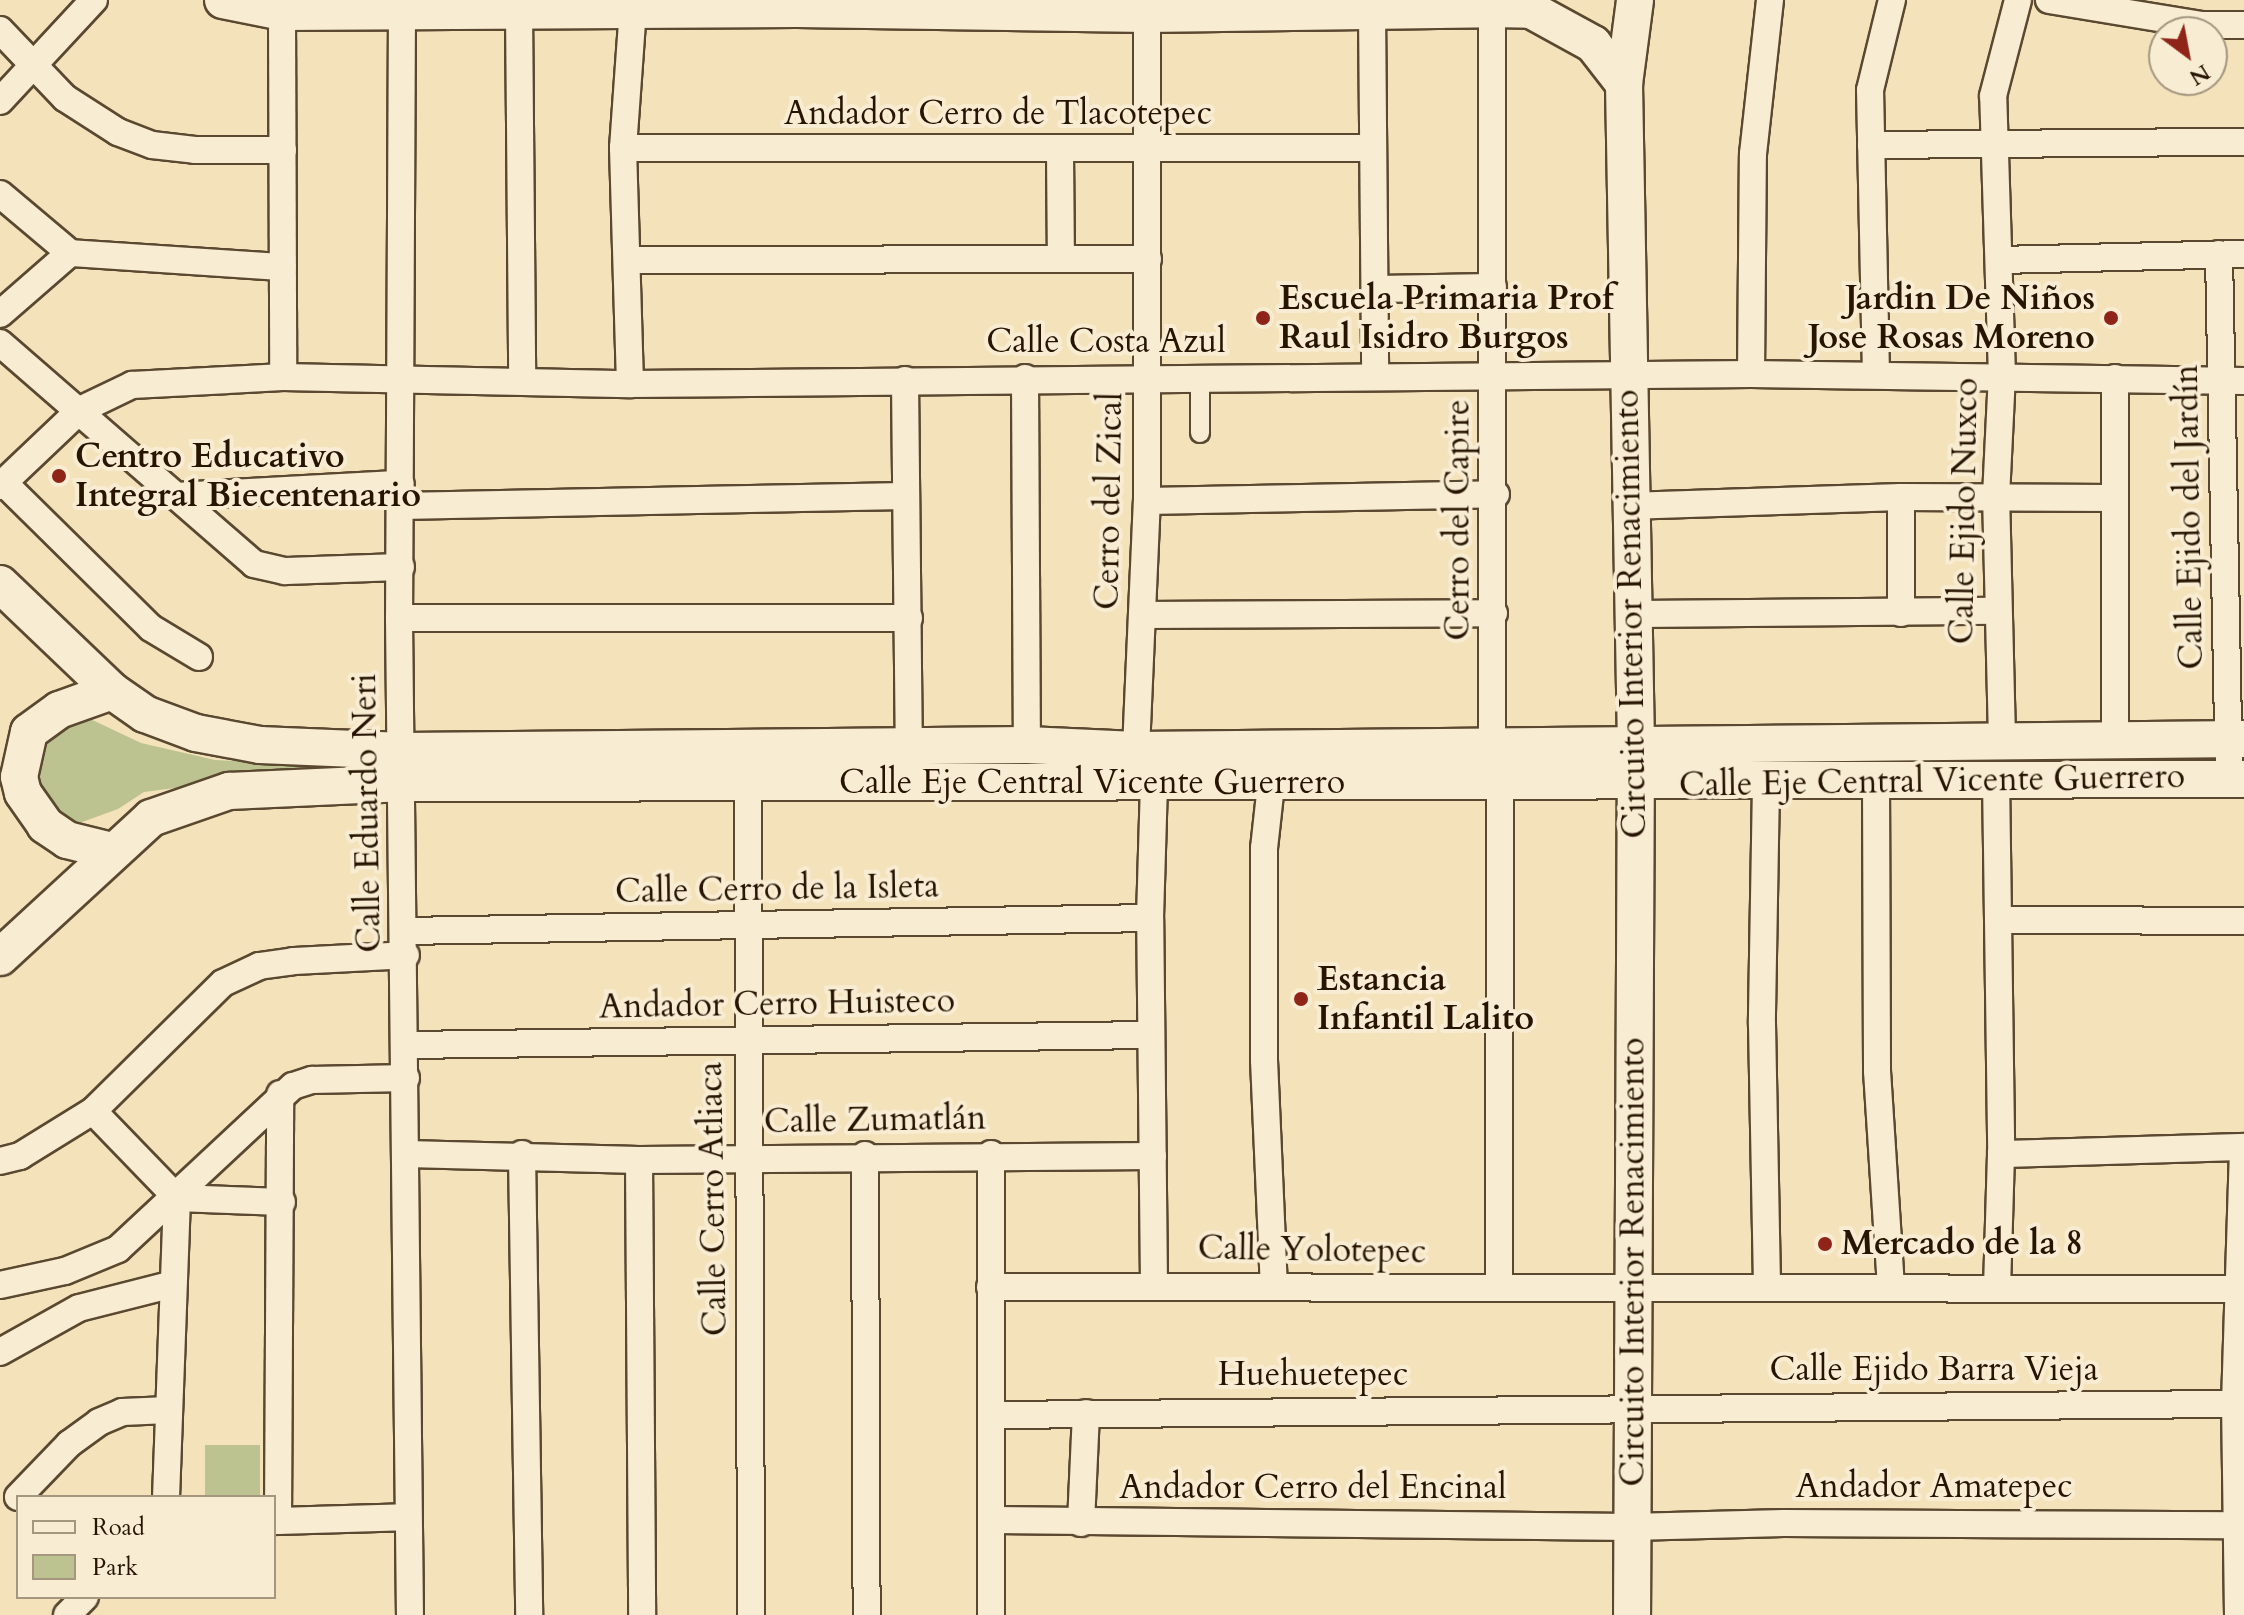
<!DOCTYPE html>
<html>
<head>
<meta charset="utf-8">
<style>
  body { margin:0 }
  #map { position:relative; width:2244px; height:1615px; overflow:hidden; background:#f4e2bb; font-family:Cardo,serif }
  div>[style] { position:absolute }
  .green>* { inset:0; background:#bcc390; transform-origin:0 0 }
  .roads { filter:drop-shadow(2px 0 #5a4830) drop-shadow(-2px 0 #5a4830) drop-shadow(0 2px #5a4830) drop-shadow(0 -2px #5a4830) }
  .pedestrian>* { height:18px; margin:-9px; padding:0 9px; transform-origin:9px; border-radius:9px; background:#f8ecd3 }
  .minor>* { height:26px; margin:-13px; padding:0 13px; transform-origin:13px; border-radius:13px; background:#f8ecd3 }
  .secondary>* { height:36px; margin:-18px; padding:0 18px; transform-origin:18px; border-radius:18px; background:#f8ecd3 }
  .dots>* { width:22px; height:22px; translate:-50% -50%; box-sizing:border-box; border:4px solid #f8ecd3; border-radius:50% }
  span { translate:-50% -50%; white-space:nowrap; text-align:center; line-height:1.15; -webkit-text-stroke:8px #f8ecd3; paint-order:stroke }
  .street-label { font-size:34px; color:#271502 }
  .poi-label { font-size:34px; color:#271502; font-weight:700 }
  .left { translate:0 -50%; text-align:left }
  .right { translate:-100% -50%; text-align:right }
  .legend { position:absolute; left:16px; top:1495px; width:260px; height:104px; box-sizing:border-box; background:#f8ecd3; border:2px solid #a4967f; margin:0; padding:10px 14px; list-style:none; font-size:24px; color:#271502 }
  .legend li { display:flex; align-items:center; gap:16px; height:40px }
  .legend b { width:40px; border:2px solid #a4967f }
  .north { position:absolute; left:2148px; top:16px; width:80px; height:80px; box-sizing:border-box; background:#f8ecd3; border:2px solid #a4967f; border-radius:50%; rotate:148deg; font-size:22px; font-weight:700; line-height:32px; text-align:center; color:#271502 }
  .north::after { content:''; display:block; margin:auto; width:28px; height:36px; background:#8f2418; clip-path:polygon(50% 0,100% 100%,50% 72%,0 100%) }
</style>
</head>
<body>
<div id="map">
  <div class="green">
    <div style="clip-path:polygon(84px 716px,141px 743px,215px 760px,344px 766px,144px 792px,118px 809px,74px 825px,47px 808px,30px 773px,37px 740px)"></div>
    <div style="left:205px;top:1445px;width:55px;height:52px"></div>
  </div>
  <div class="roads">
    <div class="pedestrian">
      <div style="left:1200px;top:433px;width:56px;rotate:-90deg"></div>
    </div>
    <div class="minor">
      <div style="left:2049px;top:0;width:155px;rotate:9.3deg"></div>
      <div style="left:2202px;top:25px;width:42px"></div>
      <div style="left:519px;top:9px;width:369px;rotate:89.5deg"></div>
      <div style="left:1372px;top:10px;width:366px;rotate:89.5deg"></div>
      <div style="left:402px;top:11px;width:607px;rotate:90.28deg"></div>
      <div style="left:399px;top:618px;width:997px;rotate:89.37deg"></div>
      <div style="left:282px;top:12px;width:365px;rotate:89.8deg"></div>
      <div style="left:0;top:30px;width:94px;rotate:46.3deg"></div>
      <div style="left:65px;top:98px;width:63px;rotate:32.7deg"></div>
      <div style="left:118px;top:132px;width:36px;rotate:21deg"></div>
      <div style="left:152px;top:145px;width:43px;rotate:6.6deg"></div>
      <div style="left:195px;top:150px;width:88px"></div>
      <div style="left:0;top:101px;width:138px;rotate:-47.1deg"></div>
      <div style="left:1871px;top:145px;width:373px;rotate:-0.5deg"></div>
      <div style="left:623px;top:148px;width:749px"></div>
      <div style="left:1060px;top:152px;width:107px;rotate:89.5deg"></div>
      <div style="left:0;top:194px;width:92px;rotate:40.1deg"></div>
      <div style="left:2219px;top:254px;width:525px;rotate:88.91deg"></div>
      <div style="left:629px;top:260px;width:519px;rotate:-0.11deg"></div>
      <div style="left:1999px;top:260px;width:245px;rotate:-1.4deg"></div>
      <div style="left:1376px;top:289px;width:117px;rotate:-1deg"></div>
      <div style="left:0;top:314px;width:93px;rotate:-41.1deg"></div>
      <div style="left:70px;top:253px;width:213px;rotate:3.8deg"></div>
      <div style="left:0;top:343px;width:337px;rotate:41deg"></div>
      <div style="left:254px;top:564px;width:32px;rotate:13deg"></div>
      <div style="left:285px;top:571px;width:116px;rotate:-2deg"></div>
      <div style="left:1751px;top:374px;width:220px;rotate:-89.5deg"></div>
      <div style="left:1753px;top:154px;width:155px;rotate:-83.7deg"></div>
      <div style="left:1876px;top:375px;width:285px;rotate:-91.2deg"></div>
      <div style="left:1870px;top:90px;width:93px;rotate:-76.3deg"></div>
      <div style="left:1025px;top:378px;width:367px;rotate:89.7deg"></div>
      <div style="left:2115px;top:378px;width:360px;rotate:90deg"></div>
      <div style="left:905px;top:380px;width:366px;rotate:89.4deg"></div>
      <div style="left:630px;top:384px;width:236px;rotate:-91.7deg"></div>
      <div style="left:623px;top:148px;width:140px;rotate:-85.9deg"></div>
      <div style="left:4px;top:483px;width:206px;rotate:44.6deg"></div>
      <div style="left:151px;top:628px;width:56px;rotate:31.1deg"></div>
      <div style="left:0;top:486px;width:110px;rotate:-43.5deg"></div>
      <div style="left:80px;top:410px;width:58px;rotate:-25.7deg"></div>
      <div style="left:132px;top:385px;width:151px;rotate:-3deg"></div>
      <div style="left:283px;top:377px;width:347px;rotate:1.2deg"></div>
      <div style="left:630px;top:384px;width:1121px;rotate:-0.51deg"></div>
      <div style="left:1751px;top:374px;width:493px;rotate:0.8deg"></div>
      <div style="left:176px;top:496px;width:225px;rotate:-3.1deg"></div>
      <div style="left:1901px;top:497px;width:116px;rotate:90deg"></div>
      <div style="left:1147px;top:501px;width:349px;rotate:-1.1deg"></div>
      <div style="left:401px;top:506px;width:504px;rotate:-1.14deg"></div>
      <div style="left:1630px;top:506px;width:271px;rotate:-1.9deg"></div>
      <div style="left:1901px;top:497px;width:211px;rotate:0.3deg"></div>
      <div style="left:1633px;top:614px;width:363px;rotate:-0.5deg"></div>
      <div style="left:1142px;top:615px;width:352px;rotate:-0.3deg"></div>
      <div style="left:399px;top:618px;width:510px"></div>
      <div style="left:2002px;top:739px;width:242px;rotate:-91.4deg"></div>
      <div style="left:1996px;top:497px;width:121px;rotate:-87.2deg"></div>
      <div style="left:2002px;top:376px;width:280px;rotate:-91.8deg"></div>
      <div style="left:1993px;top:96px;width:99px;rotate:-75.4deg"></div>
      <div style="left:1492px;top:743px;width:734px;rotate:-90deg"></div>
      <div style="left:1136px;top:750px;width:249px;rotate:-87.5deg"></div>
      <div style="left:1147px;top:501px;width:501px;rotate:-90deg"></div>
      <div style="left:1996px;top:777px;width:377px;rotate:89.2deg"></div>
      <div style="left:2001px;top:1154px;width:134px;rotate:91.7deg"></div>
      <div style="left:1876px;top:780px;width:291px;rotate:89.8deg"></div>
      <div style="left:1877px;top:1071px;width:216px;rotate:86.3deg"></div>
      <div style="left:748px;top:782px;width:833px;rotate:89.79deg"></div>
      <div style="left:1766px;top:784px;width:240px;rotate:91deg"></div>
      <div style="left:1762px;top:1024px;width:264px;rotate:88.9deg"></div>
      <div style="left:1271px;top:785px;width:63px;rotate:96.3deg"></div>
      <div style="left:1264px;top:848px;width:212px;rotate:90deg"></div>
      <div style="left:1264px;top:1060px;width:226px;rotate:87.5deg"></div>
      <div style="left:1998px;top:920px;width:246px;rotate:0.2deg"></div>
      <div style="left:405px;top:931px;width:745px;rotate:-1deg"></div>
      <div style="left:406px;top:1045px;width:744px;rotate:-0.77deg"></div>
      <div style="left:93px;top:1111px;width:121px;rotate:46deg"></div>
      <div style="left:177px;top:1198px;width:299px;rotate:92.1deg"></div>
      <div style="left:407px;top:1154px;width:232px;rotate:1.5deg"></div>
      <div style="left:639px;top:1160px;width:514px;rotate:-0.45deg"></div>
      <div style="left:522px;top:1154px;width:461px;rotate:89.1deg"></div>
      <div style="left:991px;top:1154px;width:461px;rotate:90deg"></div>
      <div style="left:2001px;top:1154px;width:243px;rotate:-1.7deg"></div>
      <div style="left:865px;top:1155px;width:460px;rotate:89.8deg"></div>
      <div style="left:639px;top:1160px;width:455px;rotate:89.6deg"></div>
      <div style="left:0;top:1161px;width:21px;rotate:-14deg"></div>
      <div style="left:20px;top:1156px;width:86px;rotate:-31.7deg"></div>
      <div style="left:93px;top:1111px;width:182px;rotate:-44.6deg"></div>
      <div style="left:223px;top:983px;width:40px;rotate:-25deg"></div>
      <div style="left:259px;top:966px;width:34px;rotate:-8deg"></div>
      <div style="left:293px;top:961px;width:113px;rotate:-3deg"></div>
      <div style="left:177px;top:1198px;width:105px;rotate:2.2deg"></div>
      <div style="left:1154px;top:1284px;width:366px;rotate:-90.6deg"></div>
      <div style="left:1150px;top:918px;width:133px;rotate:-88.3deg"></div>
      <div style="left:0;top:1285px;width:66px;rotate:-12.2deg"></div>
      <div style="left:65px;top:1271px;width:57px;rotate:-22.5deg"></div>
      <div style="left:118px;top:1249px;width:239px;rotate:-43deg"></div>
      <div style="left:293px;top:1086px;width:20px;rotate:-18deg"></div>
      <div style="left:312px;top:1080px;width:94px;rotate:-1.2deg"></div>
      <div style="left:990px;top:1287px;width:1246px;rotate:0.09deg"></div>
      <div style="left:1499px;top:1288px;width:504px;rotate:-89.89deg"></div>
      <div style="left:0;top:1352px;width:90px;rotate:-29.1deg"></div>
      <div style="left:79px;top:1308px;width:97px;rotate:-14.3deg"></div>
      <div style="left:993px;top:1415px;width:1242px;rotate:-0.51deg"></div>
      <div style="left:18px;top:1497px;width:74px;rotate:-46.1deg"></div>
      <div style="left:69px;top:1444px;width:37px;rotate:-36deg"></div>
      <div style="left:99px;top:1422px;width:25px;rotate:-23deg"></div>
      <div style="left:122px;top:1412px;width:47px;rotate:-2.4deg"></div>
      <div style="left:995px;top:1520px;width:636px;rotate:0.63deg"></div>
      <div style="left:1631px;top:1527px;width:153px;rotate:-1.5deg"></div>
      <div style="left:1784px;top:1523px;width:452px;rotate:0.3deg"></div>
      <div style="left:274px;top:1521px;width:134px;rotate:-1.7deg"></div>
      <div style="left:278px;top:1521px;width:427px;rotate:-89.7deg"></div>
      <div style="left:1081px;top:1523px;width:110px;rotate:-87.4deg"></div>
      <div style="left:67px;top:1615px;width:25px;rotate:-45deg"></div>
      <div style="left:2238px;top:1615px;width:211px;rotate:-90.8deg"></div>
      <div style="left:2235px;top:1404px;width:257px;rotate:-88.2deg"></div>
    </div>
    <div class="secondary">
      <div style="left:223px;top:0;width:60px;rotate:11.5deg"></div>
      <div style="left:282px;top:12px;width:515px;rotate:-0.33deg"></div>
      <div style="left:797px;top:9px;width:350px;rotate:0.8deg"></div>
      <div style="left:1147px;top:14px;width:345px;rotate:-0.8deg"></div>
      <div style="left:1492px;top:9px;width:39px;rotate:1deg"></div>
      <div style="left:1531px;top:10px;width:71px;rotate:28.7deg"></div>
      <div style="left:1593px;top:44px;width:51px;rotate:52.2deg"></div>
      <div style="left:1624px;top:84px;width:658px;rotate:88.96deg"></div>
      <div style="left:1636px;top:742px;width:873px;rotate:90.26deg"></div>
      <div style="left:1624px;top:84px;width:85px;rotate:-82.5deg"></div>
      <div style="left:0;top:584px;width:155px;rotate:43.7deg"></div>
      <div style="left:112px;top:691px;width:40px;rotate:34.9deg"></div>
      <div style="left:145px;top:714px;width:54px;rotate:20.4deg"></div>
      <div style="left:196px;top:733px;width:65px;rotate:10.6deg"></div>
      <div style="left:260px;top:745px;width:143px;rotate:2.4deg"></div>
      <div style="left:403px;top:751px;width:624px;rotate:-0.55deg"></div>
      <div style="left:1027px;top:745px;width:109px;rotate:2.6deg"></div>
      <div style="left:1136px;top:750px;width:1108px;rotate:-0.57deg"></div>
      <div style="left:112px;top:691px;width:56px;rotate:160.3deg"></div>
      <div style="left:59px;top:710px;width:37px;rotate:144deg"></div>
      <div style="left:29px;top:732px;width:46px;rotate:102.5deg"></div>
      <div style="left:19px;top:777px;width:16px;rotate:76deg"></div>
      <div style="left:23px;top:793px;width:39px;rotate:55deg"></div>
      <div style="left:45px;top:825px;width:27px;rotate:34deg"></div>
      <div style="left:67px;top:840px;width:46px;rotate:13.7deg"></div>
      <div style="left:0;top:957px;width:205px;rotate:-42.6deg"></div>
      <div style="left:151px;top:818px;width:83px;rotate:-19.1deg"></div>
      <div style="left:229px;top:791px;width:176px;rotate:-2.6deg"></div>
      <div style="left:405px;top:783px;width:1839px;rotate:-0.12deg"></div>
    </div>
  </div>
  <div class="dots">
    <div style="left:1263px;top:318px;background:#8f2418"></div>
    <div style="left:2111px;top:318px;background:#8f2418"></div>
    <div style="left:59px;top:476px;background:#8f2418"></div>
    <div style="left:1301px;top:999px;background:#8f2418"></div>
    <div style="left:1825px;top:1244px;background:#8f2418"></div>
  </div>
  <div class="street-label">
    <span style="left:998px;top:114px">Andador Cerro de Tlacotepec</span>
    <span style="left:1106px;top:342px">Calle Costa Azul</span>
    <span style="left:1109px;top:501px;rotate:-89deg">Cerro del Zical</span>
    <span style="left:1964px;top:511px;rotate:-89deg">Calle Ejido Nuxco</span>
    <span style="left:2189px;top:517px;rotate:-91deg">Calle Ejido del Jardín</span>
    <span style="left:1458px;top:520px;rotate:-90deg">Cerro del Capire</span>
    <span style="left:1631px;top:614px;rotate:-91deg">Circuito Interior Renacimiento</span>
    <span style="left:1932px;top:781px;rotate:-1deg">Calle Eje Central Vicente Guerrero</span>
    <span style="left:1092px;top:783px">Calle Eje Central Vicente Guerrero</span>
    <span style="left:367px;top:813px;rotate:-91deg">Calle Eduardo Neri</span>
    <span style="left:777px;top:889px;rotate:-1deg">Calle Cerro de la Isleta</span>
    <span style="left:777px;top:1004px;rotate:-1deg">Andador Cerro Huisteco</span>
    <span style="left:875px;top:1120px;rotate:-1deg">Calle Zumatlán</span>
    <span style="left:713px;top:1199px;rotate:-91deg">Calle Cerro Atliaca</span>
    <span style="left:1312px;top:1250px;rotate:1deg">Calle Yolotepec</span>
    <span style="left:1633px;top:1262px;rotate:-90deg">Circuito Interior Renacimiento</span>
    <span style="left:1934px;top:1370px">Calle Ejido Barra Vieja</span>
    <span style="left:1313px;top:1375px">Huehuetepec</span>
    <span style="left:1934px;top:1487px">Andador Amatepec</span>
    <span style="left:1313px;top:1488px">Andador Cerro del Encinal</span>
  </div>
  <div class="poi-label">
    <span class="left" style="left:1279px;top:318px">Escuela Primaria Prof<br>Raul Isidro Burgos</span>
    <span class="right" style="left:2095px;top:318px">Jardin De Niños<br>Jose Rosas Moreno</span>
    <span class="left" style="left:75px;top:476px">Centro Educativo<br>Integral Biecentenario</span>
    <span class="left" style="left:1317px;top:999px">Estancia<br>Infantil Lalito</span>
    <span class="left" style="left:1841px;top:1244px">Mercado de la 8</span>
  </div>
  <ul class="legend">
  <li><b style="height:10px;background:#f8ecd3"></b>Road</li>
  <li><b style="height:22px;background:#bcc390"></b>Park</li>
  </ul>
  <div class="north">N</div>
</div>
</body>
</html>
